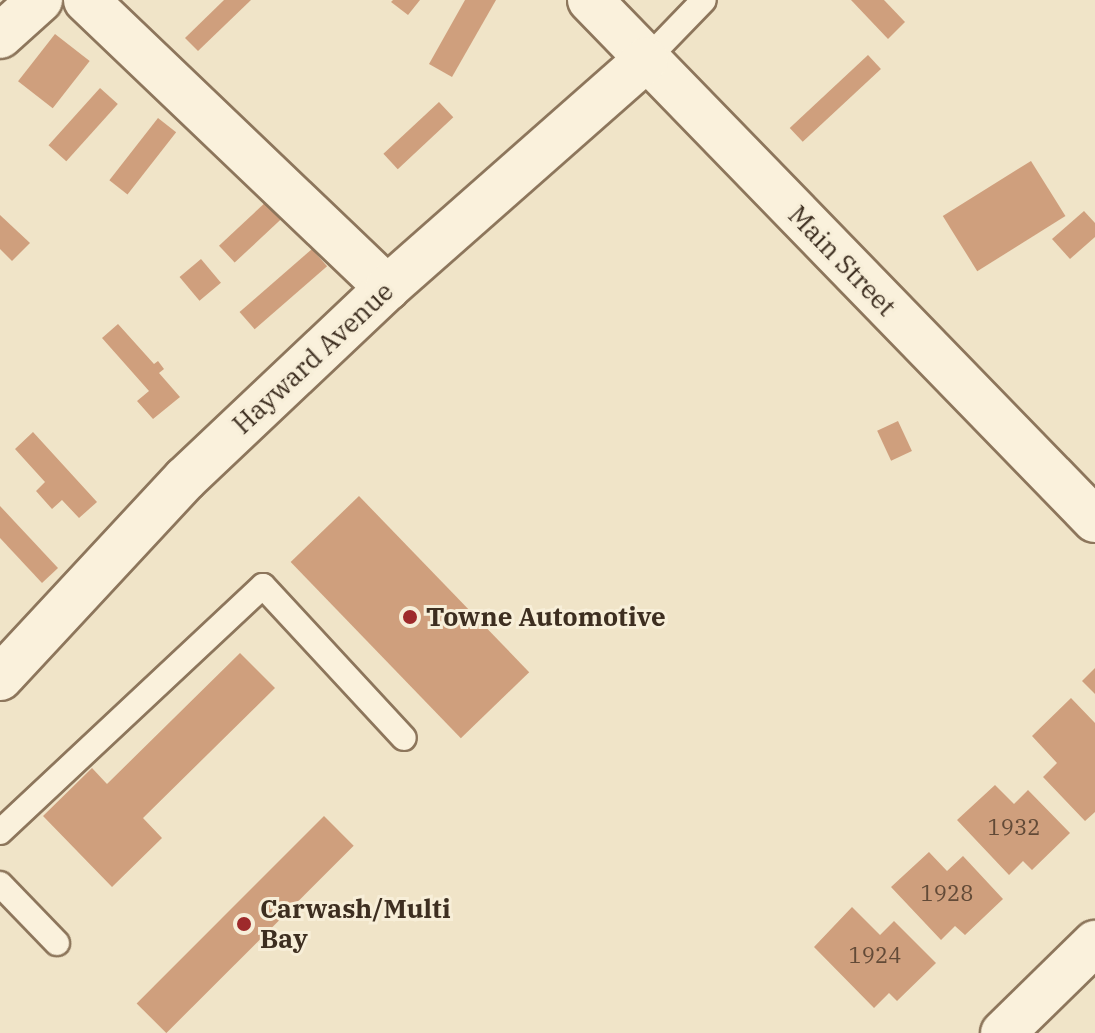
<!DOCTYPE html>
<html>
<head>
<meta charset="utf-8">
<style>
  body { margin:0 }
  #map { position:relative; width:1095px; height:1033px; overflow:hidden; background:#f0e4c8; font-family:"IBM Plex Serif",serif }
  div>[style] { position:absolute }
  .building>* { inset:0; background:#cf9f7d; transform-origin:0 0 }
  .roads { filter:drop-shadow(2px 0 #8d765c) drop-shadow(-2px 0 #8d765c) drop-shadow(0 2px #8d765c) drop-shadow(0 -2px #8d765c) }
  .lane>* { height:24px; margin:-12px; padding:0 12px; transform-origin:12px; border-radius:12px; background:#faf1dc }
  .street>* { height:44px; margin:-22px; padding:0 22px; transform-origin:22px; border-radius:22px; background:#faf1dc }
  .dots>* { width:22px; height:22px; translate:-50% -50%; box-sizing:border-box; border:4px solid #f7eed8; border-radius:50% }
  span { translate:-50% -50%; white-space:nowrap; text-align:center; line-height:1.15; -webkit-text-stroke:6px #f7eed8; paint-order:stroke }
  .number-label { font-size:22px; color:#624a37 }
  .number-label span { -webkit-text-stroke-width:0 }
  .street-label { font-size:26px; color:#3d2e20 }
  .poi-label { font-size:26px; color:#3d2e20; font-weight:700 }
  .left { translate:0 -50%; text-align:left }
</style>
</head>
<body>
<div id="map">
  <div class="building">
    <div style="clip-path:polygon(224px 0,251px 0,198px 51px,185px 38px)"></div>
    <div style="clip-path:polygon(393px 0,420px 0,408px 15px,391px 2px)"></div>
    <div style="clip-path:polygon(465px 0,496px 0,452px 77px,429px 64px)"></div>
    <div style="clip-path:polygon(851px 0,884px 0,905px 22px,888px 39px)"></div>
    <div style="left:55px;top:34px;width:44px;height:60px;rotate:38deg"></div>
    <div style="left:868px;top:55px;width:19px;height:107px;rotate:47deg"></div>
    <div style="left:100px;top:88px;width:24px;height:77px;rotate:42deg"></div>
    <div style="left:439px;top:102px;width:21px;height:76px;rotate:47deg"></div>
    <div style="left:158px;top:118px;width:23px;height:79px;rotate:38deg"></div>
    <div style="left:1031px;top:161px;width:65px;height:104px;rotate:58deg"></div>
    <div style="left:268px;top:200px;width:23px;height:67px;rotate:47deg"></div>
    <div style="clip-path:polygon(1084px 211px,1095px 223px,1095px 237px,1070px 259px,1052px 239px)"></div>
    <div style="clip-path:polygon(0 215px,30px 243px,12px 261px,0 249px)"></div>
    <div style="left:312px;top:249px;width:23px;height:96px;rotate:49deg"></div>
    <div style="left:201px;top:259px;width:31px;height:28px;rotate:50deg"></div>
    <div style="clip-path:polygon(118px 324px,154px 364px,158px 361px,164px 369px,159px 373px,180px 397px,153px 419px,137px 401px,149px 391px,102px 338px)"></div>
    <div style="left:898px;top:421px;width:33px;height:23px;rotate:65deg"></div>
    <div style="clip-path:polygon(33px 432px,97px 502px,79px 518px,62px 500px,52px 509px,36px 491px,45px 482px,15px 449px)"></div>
    <div style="left:359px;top:496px;width:245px;height:95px;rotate:46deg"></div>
    <div style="clip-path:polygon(0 506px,58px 568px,42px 583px,0 538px)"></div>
    <div style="clip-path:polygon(240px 653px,275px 688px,143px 818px,162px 838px,112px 887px,43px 816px,92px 768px,107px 784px)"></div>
    <div style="clip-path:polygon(1095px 668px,1095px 694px,1082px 681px)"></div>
    <div style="clip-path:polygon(1071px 698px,1095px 723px,1095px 812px,1085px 821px,1043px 777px,1057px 763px,1032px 736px)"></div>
    <div style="clip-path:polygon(995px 785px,1014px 804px,1028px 790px,1070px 833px,1032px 870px,1023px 861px,1009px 875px,957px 820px)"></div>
    <div style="left:324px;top:816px;width:42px;height:265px;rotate:45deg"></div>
    <div style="clip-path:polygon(929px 852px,947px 871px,963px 856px,1003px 899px,965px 935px,955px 926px,941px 940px,891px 887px)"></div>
    <div style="clip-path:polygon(852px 907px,880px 935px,894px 921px,936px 963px,897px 1001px,889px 993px,874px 1008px,814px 947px)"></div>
  </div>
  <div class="roads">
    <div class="lane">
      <div style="left:646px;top:60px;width:83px;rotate:-46deg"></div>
      <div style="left:0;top:832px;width:360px;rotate:-43.1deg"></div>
      <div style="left:263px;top:586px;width:207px;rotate:47.2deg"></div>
      <div style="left:0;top:884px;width:82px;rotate:46deg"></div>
    </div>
    <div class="street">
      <div style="left:86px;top:0;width:417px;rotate:43.7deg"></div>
      <div style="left:590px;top:0;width:725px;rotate:45.84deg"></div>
      <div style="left:0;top:36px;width:54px;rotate:-42deg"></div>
      <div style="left:0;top:678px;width:272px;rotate:-47.1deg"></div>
      <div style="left:185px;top:479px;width:278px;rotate:-43.4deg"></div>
      <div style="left:387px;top:288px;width:345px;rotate:-41.4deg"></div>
      <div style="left:1003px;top:1033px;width:129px;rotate:-44.4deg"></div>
    </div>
  </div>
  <div class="dots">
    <div style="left:410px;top:617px;background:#9e2a2b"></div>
    <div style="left:244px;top:924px;background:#9e2a2b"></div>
  </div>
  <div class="number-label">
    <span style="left:1014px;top:827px">1932</span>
    <span style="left:947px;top:893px">1928</span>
    <span style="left:875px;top:955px">1924</span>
  </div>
  <div class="street-label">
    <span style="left:842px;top:261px;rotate:46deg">Main Street</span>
    <span style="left:313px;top:358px;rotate:-43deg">Hayward Avenue</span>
  </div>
  <div class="poi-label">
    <span class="left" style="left:426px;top:617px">Towne Automotive</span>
    <span class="left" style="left:260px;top:924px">Carwash/Multi<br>Bay</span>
  </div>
</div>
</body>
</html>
